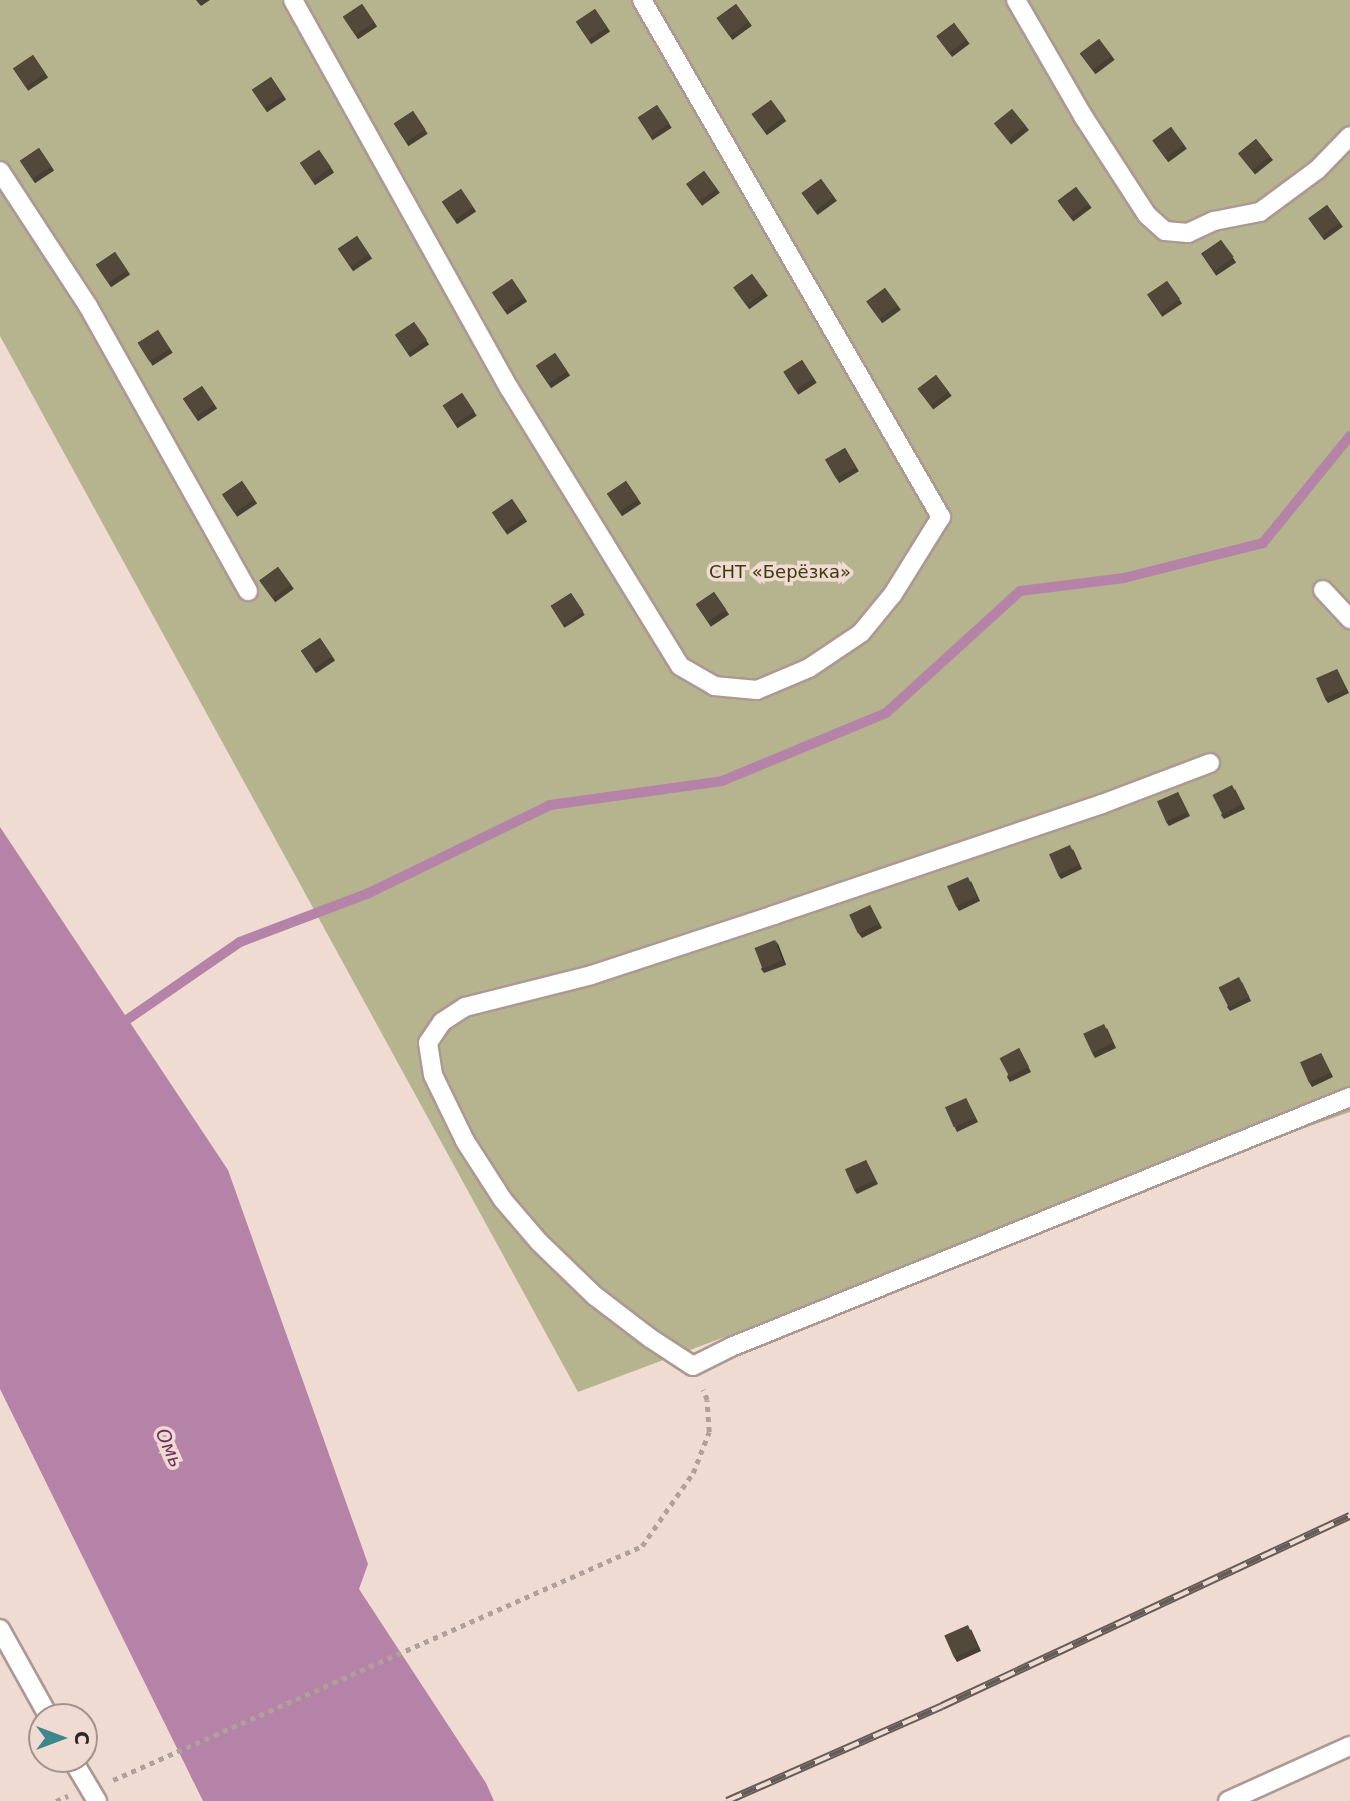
<!DOCTYPE html>
<html>
<head>
<meta charset="utf-8">
<style>
  body { margin:0 }
  #map { position:relative; width:1350px; height:1801px; overflow:hidden; background:#f0dbd3; font-family:"DejaVu Sans",sans-serif }
  div>[style] { position:absolute }
  .green>* { inset:0; background:#b5b48e }
  .water>* { inset:0; background:#b583a7 }
  .stream>* { height:10px; margin:-5px; padding:0 5px; transform-origin:5px; border-radius:5px; background:#b583a7 }
  .path>* { height:4.5px; margin-top:-2.25px; transform-origin:0; background:repeating-linear-gradient(90deg,#b0a099 0 5px,transparent 0 10px) }
  .roads { filter:drop-shadow(2px 0 #ac9992) drop-shadow(-2px 0 #ac9992) drop-shadow(0 2px #ac9992) drop-shadow(0 -2px #ac9992) }
  .lane>* { height:18px; margin:-9px; padding:0 9px; transform-origin:9px; border-radius:9px; background:#fff }
  .rail>* { height:8px; margin-top:-4px; transform-origin:0; background:repeating-linear-gradient(90deg,#f0dbd3 0 16px,#665b56 0 32px); box-sizing:border-box; border-block:2px solid #665b56 }
  .wall>* { inset:0; background:#473f33; transform-origin:0 0 }
  .shaded-wall>* { inset:0; background:#3a3329 }
  .building>* { inset:0; background:#53493b; transform-origin:0 0 }
  span { translate:-50% -50%; white-space:nowrap; text-align:center; line-height:1.15; -webkit-text-stroke:7px #f0dbd3; paint-order:stroke }
  .park-label { font-size:18px; color:#3c3a0b }
  .water-label { font-size:19px; color:#6f3160; font-style:italic }
  .north { position:absolute; left:28px; top:1703px; width:70px; height:70px; box-sizing:border-box; background:#f0dbd3; border:2px solid #a2928c; border-radius:50%; rotate:90deg; font-size:19px; font-weight:700; line-height:28px; text-align:center; color:#2c2522 }
  .north::after { content:''; display:block; margin:auto; width:24px; height:32px; background:#3e858d; clip-path:polygon(50% 0,100% 100%,50% 72%,0 100%) }
</style>
</head>
<body>
<div id="map">
  <div class="green">
    <div style="clip-path:polygon(0 0,1350px 0,1350px 1112px,997px 1235px,578px 1392px,0 336px)"></div>
  </div>
  <div class="water">
    <div style="clip-path:polygon(0 827px,228px 1170px,368px 1564px,359px 1589px,486px 1783px,494px 1801px,203px 1801px,0 1389px)"></div>
  </div>
  <div class="stream">
    <div style="left:128px;top:1019px;width:136px;rotate:-34.5deg"></div>
    <div style="left:240px;top:942px;width:138px;rotate:-20.8deg"></div>
    <div style="left:369px;top:893px;width:201px;rotate:-25.9deg"></div>
    <div style="left:550px;top:805px;width:174px;rotate:-7.9deg"></div>
    <div style="left:722px;top:781px;width:178px;rotate:-22.5deg"></div>
    <div style="left:886px;top:713px;width:181px;rotate:-42.3deg"></div>
    <div style="left:1020px;top:591px;width:105px;rotate:-7.1deg"></div>
    <div style="left:1124px;top:578px;width:143px;rotate:-14.1deg"></div>
    <div style="left:1263px;top:543px;width:138px;rotate:-50.9deg"></div>
  </div>
  <div class="path">
    <div style="left:113px;top:1780px;width:578px;rotate:-23.86deg"></div>
    <div style="left:642px;top:1546px;width:89px;rotate:-55.1deg"></div>
    <div style="left:693px;top:1473px;width:44px;rotate:-68.7deg"></div>
    <div style="left:709px;top:1432px;width:32px;rotate:-94deg"></div>
    <div style="left:707px;top:1400px;width:11px;rotate:-112deg"></div>
    <div style="left:56px;top:1801px;width:13px;rotate:-23deg"></div>
  </div>
  <div class="roads">
    <div class="lane">
      <div style="left:293px;top:0;width:444px;rotate:60.9deg"></div>
      <div style="left:509px;top:388px;width:326px;rotate:58.4deg"></div>
      <div style="left:680px;top:666px;width:39px;rotate:30deg"></div>
      <div style="left:714px;top:686px;width:43px;rotate:5.3deg"></div>
      <div style="left:757px;top:690px;width:56px;rotate:-22.9deg"></div>
      <div style="left:809px;top:668px;width:63px;rotate:-33.9deg"></div>
      <div style="left:861px;top:633px;width:50px;rotate:-50.6deg"></div>
      <div style="left:893px;top:594px;width:91px;rotate:-58.1deg"></div>
      <div style="left:941px;top:517px;width:597px;rotate:-120.04deg"></div>
      <div style="left:1016px;top:0;width:134px;rotate:60deg"></div>
      <div style="left:1083px;top:116px;width:118px;rotate:57.1deg"></div>
      <div style="left:1147px;top:215px;width:24px;rotate:42deg"></div>
      <div style="left:1165px;top:231px;width:23px;rotate:5deg"></div>
      <div style="left:1188px;top:233px;width:29px;rotate:-25deg"></div>
      <div style="left:1214px;top:221px;width:47px;rotate:-11.1deg"></div>
      <div style="left:1260px;top:212px;width:71px;rotate:-36.4deg"></div>
      <div style="left:1317px;top:170px;width:47px;rotate:-45.9deg"></div>
      <div style="left:0;top:171px;width:161px;rotate:56.9deg"></div>
      <div style="left:88px;top:306px;width:327px;rotate:60.7deg"></div>
      <div style="left:1323px;top:590px;width:40px;rotate:47deg"></div>
      <div style="left:1210px;top:763px;width:116px;rotate:159.2deg"></div>
      <div style="left:1102px;top:804px;width:346px;rotate:161.3deg"></div>
      <div style="left:774px;top:915px;width:192px;rotate:161.8deg"></div>
      <div style="left:592px;top:975px;width:131px;rotate:165.9deg"></div>
      <div style="left:465px;top:1007px;width:27px;rotate:147deg"></div>
      <div style="left:442px;top:1022px;width:25px;rotate:124deg"></div>
      <div style="left:428px;top:1043px;width:32px;rotate:81deg"></div>
      <div style="left:433px;top:1075px;width:73px;rotate:64.1deg"></div>
      <div style="left:465px;top:1141px;width:70px;rotate:57.2deg"></div>
      <div style="left:503px;top:1200px;width:55px;rotate:49.4deg"></div>
      <div style="left:539px;top:1242px;width:78px;rotate:44deg"></div>
      <div style="left:595px;top:1296px;width:69px;rotate:37.4deg"></div>
      <div style="left:650px;top:1338px;width:51px;rotate:33.1deg"></div>
      <div style="left:693px;top:1366px;width:42px;rotate:-26.6deg"></div>
      <div style="left:731px;top:1347px;width:668px;rotate:-21.99deg"></div>
      <div style="left:0;top:1629px;width:101px;rotate:60.9deg"></div>
      <div style="left:72px;top:1759px;width:49px;rotate:59.2deg"></div>
      <div style="left:1228px;top:1801px;width:134px;rotate:-24.3deg"></div>
    </div>
  </div>
  <div class="rail">
    <div style="left:727px;top:1801px;width:235px;rotate:-23.8deg"></div>
    <div style="left:942px;top:1706px;width:450px;rotate:-25deg"></div>
  </div>
  <div class="wall">
    <div style="clip-path:polygon(196px 0,210px 0,201px 6px)"></div>
    <div style="left:362px;top:4px;width:27px;height:23px;rotate:56deg"></div>
    <div style="left:736px;top:4px;width:27px;height:24px;rotate:54deg"></div>
    <div style="left:595px;top:9px;width:27px;height:23px;rotate:56deg"></div>
    <div style="left:954px;top:23px;width:26px;height:22px;rotate:53deg"></div>
    <div style="left:1099px;top:39px;width:26px;height:24px;rotate:53deg"></div>
    <div style="left:33px;top:55px;width:27px;height:24px;rotate:56deg"></div>
    <div style="left:271px;top:77px;width:27px;height:23px;rotate:56deg"></div>
    <div style="left:771px;top:100px;width:26px;height:24px;rotate:54deg"></div>
    <div style="left:657px;top:105px;width:27px;height:23px;rotate:57deg"></div>
    <div style="left:1012px;top:109px;width:27px;height:23px;rotate:51deg"></div>
    <div style="left:413px;top:111px;width:27px;height:23px;rotate:57deg"></div>
    <div style="left:1171px;top:127px;width:27px;height:23px;rotate:54deg"></div>
    <div style="left:1256px;top:139px;width:27px;height:23px;rotate:51deg"></div>
    <div style="left:39px;top:148px;width:27px;height:23px;rotate:56deg"></div>
    <div style="left:319px;top:150px;width:27px;height:23px;rotate:56deg"></div>
    <div style="left:704px;top:171px;width:27px;height:22px;rotate:54deg"></div>
    <div style="left:821px;top:179px;width:27px;height:24px;rotate:54deg"></div>
    <div style="left:1076px;top:187px;width:26px;height:23px;rotate:53deg"></div>
    <div style="left:461px;top:189px;width:27px;height:23px;rotate:56deg"></div>
    <div style="left:1327px;top:205px;width:27px;height:23px;rotate:54deg"></div>
    <div style="left:357px;top:236px;width:27px;height:23px;rotate:56deg"></div>
    <div style="left:1221px;top:240px;width:27px;height:24px;rotate:56deg"></div>
    <div style="left:115px;top:252px;width:27px;height:23px;rotate:56deg"></div>
    <div style="left:752px;top:274px;width:27px;height:23px;rotate:54deg"></div>
    <div style="left:512px;top:279px;width:27px;height:24px;rotate:56deg"></div>
    <div style="left:1167px;top:281px;width:27px;height:24px;rotate:56deg"></div>
    <div style="left:885px;top:288px;width:27px;height:23px;rotate:54deg"></div>
    <div style="left:414px;top:322px;width:27px;height:23px;rotate:56deg"></div>
    <div style="left:158px;top:330px;width:27px;height:24px;rotate:57deg"></div>
    <div style="left:555px;top:353px;width:27px;height:23px;rotate:56deg"></div>
    <div style="left:802px;top:360px;width:27px;height:22px;rotate:57deg"></div>
    <div style="left:936px;top:375px;width:26px;height:23px;rotate:53deg"></div>
    <div style="left:202px;top:386px;width:27px;height:23px;rotate:56deg"></div>
    <div style="left:462px;top:393px;width:27px;height:23px;rotate:57deg"></div>
    <div style="left:845px;top:448px;width:27px;height:23px;rotate:59deg"></div>
    <div style="left:242px;top:481px;width:27px;height:24px;rotate:56deg"></div>
    <div style="left:626px;top:481px;width:27px;height:23px;rotate:56deg"></div>
    <div style="left:512px;top:499px;width:27px;height:24px;rotate:56deg"></div>
    <div style="left:278px;top:567px;width:27px;height:23px;rotate:54deg"></div>
    <div style="left:714px;top:592px;width:27px;height:22px;rotate:56deg"></div>
    <div style="left:571px;top:593px;width:26px;height:24px;rotate:58deg"></div>
    <div style="left:320px;top:638px;width:27px;height:23px;rotate:56deg"></div>
    <div style="clip-path:polygon(1337px 669px,1349px 693px,1328px 703px,1325px 699px)"></div>
    <div style="clip-path:polygon(1235px 789px,1245px 809px,1224px 819px,1221px 815px)"></div>
    <div style="clip-path:polygon(1178px 792px,1190px 816px,1169px 826px,1166px 822px)"></div>
    <div style="clip-path:polygon(1073px 849px,1082px 869px,1061px 879px,1058px 875px)"></div>
    <div style="clip-path:polygon(971px 881px,980px 901px,959px 911px,956px 906px)"></div>
    <div style="clip-path:polygon(870px 905px,882px 928px,862px 938px,859px 934px)"></div>
    <div style="clip-path:polygon(778px 944px,786px 965px,764px 973px,761px 969px)"></div>
    <div style="clip-path:polygon(1242px 982px,1251px 1001px,1230px 1011px,1227px 1007px)"></div>
    <div style="clip-path:polygon(1107px 1028px,1116px 1048px,1095px 1058px,1092px 1053px)"></div>
    <div style="clip-path:polygon(1019px 1048px,1031px 1072px,1010px 1082px,1007px 1077px)"></div>
    <div style="clip-path:polygon(1321px 1053px,1333px 1077px,1312px 1087px,1309px 1082px)"></div>
    <div style="clip-path:polygon(966px 1098px,978px 1122px,957px 1132px,955px 1128px)"></div>
    <div style="clip-path:polygon(866px 1160px,878px 1184px,857px 1194px,854px 1190px)"></div>
    <div style="clip-path:polygon(971px 1629px,981px 1651px,957px 1662px,954px 1657px)"></div>
  </div>
  <div class="shaded-wall">
    <div style="clip-path:polygon(775px 940px,778px 944px,786px 965px,783px 961px)"></div>
  </div>
  <div class="building">
    <div style="left:362px;top:4px;width:22px;height:23px;rotate:56deg"></div>
    <div style="left:736px;top:4px;width:22px;height:24px;rotate:54deg"></div>
    <div style="left:595px;top:9px;width:22px;height:23px;rotate:56deg"></div>
    <div style="left:954px;top:23px;width:21px;height:22px;rotate:53deg"></div>
    <div style="left:1099px;top:39px;width:21px;height:24px;rotate:53deg"></div>
    <div style="left:33px;top:55px;width:22px;height:24px;rotate:56deg"></div>
    <div style="left:271px;top:77px;width:22px;height:23px;rotate:56deg"></div>
    <div style="left:771px;top:100px;width:21px;height:24px;rotate:53deg"></div>
    <div style="left:657px;top:105px;width:22px;height:23px;rotate:56deg"></div>
    <div style="left:1012px;top:109px;width:22px;height:23px;rotate:51deg"></div>
    <div style="left:413px;top:111px;width:22px;height:23px;rotate:56deg"></div>
    <div style="left:1171px;top:127px;width:22px;height:23px;rotate:54deg"></div>
    <div style="left:1256px;top:139px;width:22px;height:23px;rotate:51deg"></div>
    <div style="left:39px;top:148px;width:22px;height:23px;rotate:56deg"></div>
    <div style="left:319px;top:150px;width:21px;height:23px;rotate:55deg"></div>
    <div style="left:704px;top:171px;width:22px;height:22px;rotate:54deg"></div>
    <div style="left:821px;top:179px;width:22px;height:24px;rotate:54deg"></div>
    <div style="left:1076px;top:187px;width:21px;height:23px;rotate:53deg"></div>
    <div style="left:461px;top:189px;width:22px;height:23px;rotate:56deg"></div>
    <div style="left:1327px;top:205px;width:22px;height:23px;rotate:54deg"></div>
    <div style="left:357px;top:236px;width:22px;height:23px;rotate:56deg"></div>
    <div style="left:1221px;top:240px;width:21px;height:24px;rotate:53deg"></div>
    <div style="left:115px;top:252px;width:22px;height:23px;rotate:56deg"></div>
    <div style="left:752px;top:274px;width:22px;height:23px;rotate:54deg"></div>
    <div style="left:512px;top:279px;width:22px;height:24px;rotate:56deg"></div>
    <div style="left:1167px;top:281px;width:22px;height:24px;rotate:54deg"></div>
    <div style="left:885px;top:288px;width:22px;height:23px;rotate:54deg"></div>
    <div style="left:414px;top:322px;width:22px;height:23px;rotate:54deg"></div>
    <div style="left:158px;top:330px;width:22px;height:24px;rotate:58deg"></div>
    <div style="left:555px;top:353px;width:22px;height:23px;rotate:56deg"></div>
    <div style="left:802px;top:360px;width:22px;height:22px;rotate:58deg"></div>
    <div style="left:936px;top:375px;width:21px;height:23px;rotate:53deg"></div>
    <div style="left:202px;top:386px;width:22px;height:23px;rotate:56deg"></div>
    <div style="left:462px;top:393px;width:22px;height:23px;rotate:56deg"></div>
    <div style="left:845px;top:448px;width:22px;height:23px;rotate:60deg"></div>
    <div style="left:242px;top:481px;width:22px;height:24px;rotate:56deg"></div>
    <div style="left:626px;top:481px;width:22px;height:23px;rotate:56deg"></div>
    <div style="left:512px;top:499px;width:22px;height:24px;rotate:56deg"></div>
    <div style="left:278px;top:567px;width:22px;height:23px;rotate:54deg"></div>
    <div style="left:714px;top:592px;width:21px;height:22px;rotate:55deg"></div>
    <div style="left:571px;top:593px;width:22px;height:24px;rotate:56deg"></div>
    <div style="left:320px;top:638px;width:22px;height:23px;rotate:56deg"></div>
    <div style="left:1337px;top:669px;width:22px;height:23px;rotate:66deg"></div>
    <div style="left:1232px;top:785px;width:22px;height:22px;rotate:63deg"></div>
    <div style="left:1178px;top:792px;width:22px;height:23px;rotate:66deg"></div>
    <div style="left:1070px;top:845px;width:22px;height:23px;rotate:66deg"></div>
    <div style="left:968px;top:877px;width:22px;height:23px;rotate:66deg"></div>
    <div style="left:870px;top:905px;width:21px;height:23px;rotate:65deg"></div>
    <div style="left:775px;top:940px;width:22px;height:22px;rotate:69deg"></div>
    <div style="left:1239px;top:977px;width:22px;height:23px;rotate:63deg"></div>
    <div style="left:1104px;top:1024px;width:21px;height:23px;rotate:65deg"></div>
    <div style="left:1019px;top:1048px;width:21px;height:22px;rotate:62deg"></div>
    <div style="left:1321px;top:1053px;width:22px;height:23px;rotate:66deg"></div>
    <div style="left:966px;top:1098px;width:22px;height:23px;rotate:66deg"></div>
    <div style="left:866px;top:1160px;width:22px;height:23px;rotate:66deg"></div>
    <div style="left:968px;top:1625px;width:24px;height:26px;rotate:66deg"></div>
  </div>
  <div class="park-label">
    <span style="left:780px;top:572px">СНТ «Берёзка»</span>
  </div>
  <div class="water-label">
    <span style="left:169px;top:1448px;rotate:66deg">Омь</span>
  </div>
  <div class="north">С</div>
</div>
</body>
</html>
